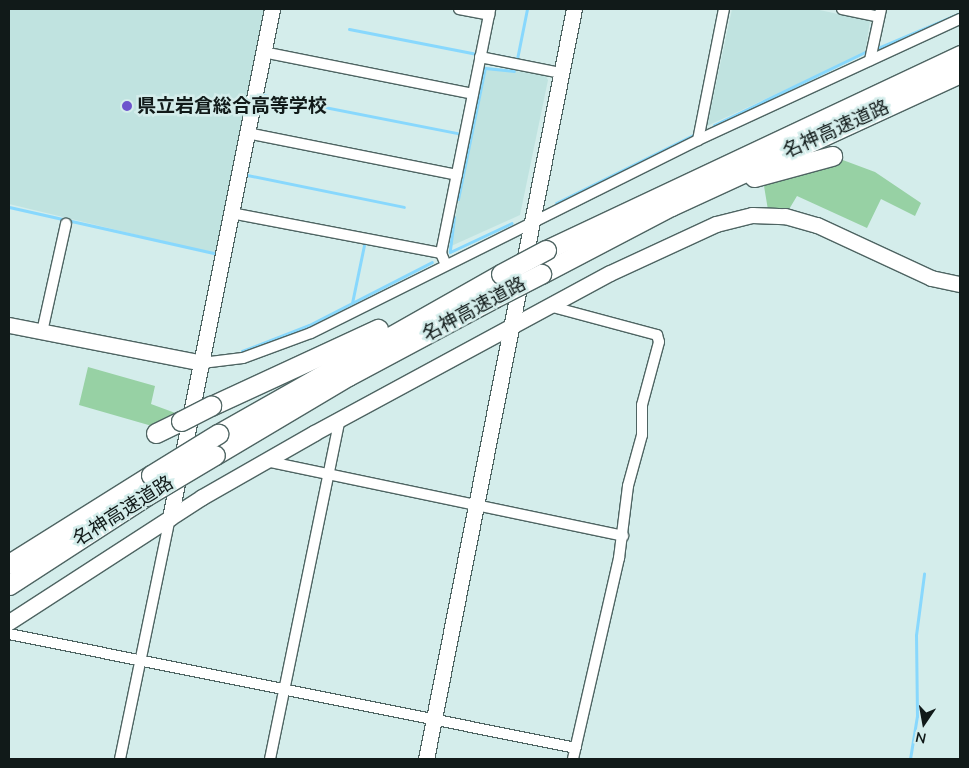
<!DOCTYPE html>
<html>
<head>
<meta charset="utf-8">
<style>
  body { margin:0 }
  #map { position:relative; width:969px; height:768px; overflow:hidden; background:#d4edeb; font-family:Mulish,"Noto Sans JP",sans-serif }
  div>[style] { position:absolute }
  .built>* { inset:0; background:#c0e3e0 }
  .green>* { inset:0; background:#97d1a4 }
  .stream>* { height:3px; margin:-1.5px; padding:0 1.5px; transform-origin:1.5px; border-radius:1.5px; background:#88d8fd }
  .roads { filter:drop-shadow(1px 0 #4e6462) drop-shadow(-1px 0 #4e6462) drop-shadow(0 1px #4e6462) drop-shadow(0 -1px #4e6462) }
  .street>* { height:10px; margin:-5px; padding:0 5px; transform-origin:5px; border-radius:5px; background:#fff }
  .secondary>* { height:15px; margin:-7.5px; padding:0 7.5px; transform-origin:7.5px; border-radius:7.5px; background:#fff }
  .highway>* { height:19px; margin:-9.5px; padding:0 9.5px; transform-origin:9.5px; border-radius:9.5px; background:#fff }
  .bridges { filter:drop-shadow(1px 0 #4e6462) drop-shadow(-1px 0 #4e6462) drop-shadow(0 1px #4e6462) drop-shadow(0 -1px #4e6462) }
  .highway-bridge>* { height:19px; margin:-9.5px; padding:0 9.5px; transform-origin:9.5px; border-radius:9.5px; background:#fff }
  .dots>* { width:14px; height:14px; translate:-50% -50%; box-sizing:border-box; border:2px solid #d4edeb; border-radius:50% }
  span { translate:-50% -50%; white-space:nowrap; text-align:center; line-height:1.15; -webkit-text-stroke:5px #d4edeb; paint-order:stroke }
  .poi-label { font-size:19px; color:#111a19; font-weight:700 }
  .left { translate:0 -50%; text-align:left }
  .street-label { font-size:19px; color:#111a19 }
  .frame { position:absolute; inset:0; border:10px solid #111a19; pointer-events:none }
  .north { position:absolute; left:899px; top:698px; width:50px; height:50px; -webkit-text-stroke:4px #d4edeb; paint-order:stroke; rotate:192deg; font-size:14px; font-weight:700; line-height:20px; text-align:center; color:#111a19 }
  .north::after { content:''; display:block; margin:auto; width:18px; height:22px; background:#111a19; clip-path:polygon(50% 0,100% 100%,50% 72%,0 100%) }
</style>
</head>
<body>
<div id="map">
  <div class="built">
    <div style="clip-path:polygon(9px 9px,264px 9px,216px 254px,9px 204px)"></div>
    <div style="clip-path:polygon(732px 9px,815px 9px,870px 21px,865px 53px,707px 126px)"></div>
    <div style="clip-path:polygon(487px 67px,545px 75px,548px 80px,520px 215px,449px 247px)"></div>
  </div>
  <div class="green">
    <div style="clip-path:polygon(832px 156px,875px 172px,921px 203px,915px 216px,881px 199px,867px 228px,797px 196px,785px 216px,769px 216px,762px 174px)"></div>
    <div style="clip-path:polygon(88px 367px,155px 386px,151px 404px,178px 414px,152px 426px,79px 405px)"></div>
  </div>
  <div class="stream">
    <div style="left:349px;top:29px;width:129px;rotate:11.1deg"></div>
    <div style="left:870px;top:37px;width:12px;rotate:-81deg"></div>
    <div style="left:878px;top:48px;width:89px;rotate:-23.1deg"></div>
    <div style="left:489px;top:54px;width:28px;rotate:10deg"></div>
    <div style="left:517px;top:59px;width:51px;rotate:-78.7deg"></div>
    <div style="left:263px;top:95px;width:202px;rotate:11.1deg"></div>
    <div style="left:714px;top:125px;width:170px;rotate:-25.8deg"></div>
    <div style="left:247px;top:175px;width:160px;rotate:11.5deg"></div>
    <div style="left:458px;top:199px;width:134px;rotate:-78.4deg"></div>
    <div style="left:485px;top:68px;width:29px;rotate:6deg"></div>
    <div style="left:556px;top:203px;width:153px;rotate:-26.4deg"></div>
    <div style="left:9px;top:207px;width:213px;rotate:12.7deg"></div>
    <div style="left:454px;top:217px;width:35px;rotate:97deg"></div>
    <div style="left:450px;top:252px;width:68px;rotate:-25.1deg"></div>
    <div style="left:352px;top:303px;width:59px;rotate:-78.3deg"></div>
    <div style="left:242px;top:351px;width:72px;rotate:-21.2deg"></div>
    <div style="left:309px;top:325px;width:138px;rotate:-27.1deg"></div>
    <div style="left:910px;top:759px;width:44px;rotate:-80.8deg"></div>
    <div style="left:917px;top:716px;width:81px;rotate:-90.7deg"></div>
    <div style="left:916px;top:635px;width:62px;rotate:-82.5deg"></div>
  </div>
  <div class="roads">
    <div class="street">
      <div style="left:459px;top:9px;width:31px;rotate:11deg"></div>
      <div style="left:842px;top:9px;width:38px;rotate:12deg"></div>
      <div style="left:263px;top:52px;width:214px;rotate:11.3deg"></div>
      <div style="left:480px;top:57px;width:83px;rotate:11.2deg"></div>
      <div style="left:870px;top:60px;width:52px;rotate:-77.8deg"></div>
      <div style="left:247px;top:133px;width:214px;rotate:11.3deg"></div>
      <div style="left:698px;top:140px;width:134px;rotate:-78.8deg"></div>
      <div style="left:231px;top:213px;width:214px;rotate:10.8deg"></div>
      <div style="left:446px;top:265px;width:13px;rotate:-113deg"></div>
      <div style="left:441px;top:253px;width:249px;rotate:-78.6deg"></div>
      <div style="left:549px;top:306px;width:112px;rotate:15deg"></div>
      <div style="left:657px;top:335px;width:7px;rotate:74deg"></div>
      <div style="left:659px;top:342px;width:65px;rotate:105.1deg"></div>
      <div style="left:642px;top:405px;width:30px;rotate:90deg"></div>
      <div style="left:642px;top:435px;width:53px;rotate:105.4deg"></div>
      <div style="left:628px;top:486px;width:73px;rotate:97.1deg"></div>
      <div style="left:619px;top:558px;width:206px;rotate:102.9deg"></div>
      <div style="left:42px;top:332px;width:111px;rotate:-77.5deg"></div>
      <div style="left:202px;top:363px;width:41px;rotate:-7deg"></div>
      <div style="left:243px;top:358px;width:72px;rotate:-20.2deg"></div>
      <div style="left:311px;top:333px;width:432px;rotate:-26.5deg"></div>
      <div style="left:698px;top:140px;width:289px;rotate:-24.8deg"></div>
      <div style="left:265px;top:461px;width:366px;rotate:11.8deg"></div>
      <div style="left:9px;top:634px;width:578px;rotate:11.37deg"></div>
      <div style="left:120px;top:759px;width:246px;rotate:-78.3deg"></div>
      <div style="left:270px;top:759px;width:348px;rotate:-78.4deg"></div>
    </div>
    <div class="secondary">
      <div style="left:9px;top:325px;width:197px;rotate:11.1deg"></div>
      <div style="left:170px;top:518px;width:519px;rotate:-78.67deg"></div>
      <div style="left:9px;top:622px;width:230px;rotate:-32.9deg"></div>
      <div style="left:202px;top:497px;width:129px;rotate:-29.7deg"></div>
      <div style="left:314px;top:433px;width:336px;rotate:-28.4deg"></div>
      <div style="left:610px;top:273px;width:117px;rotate:-24.8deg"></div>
      <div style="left:716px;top:224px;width:37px;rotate:-14deg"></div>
      <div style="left:752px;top:215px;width:33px;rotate:2deg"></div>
      <div style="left:785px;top:216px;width:33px;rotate:16deg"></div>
      <div style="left:817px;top:225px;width:126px;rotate:24.9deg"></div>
      <div style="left:931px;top:278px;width:30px;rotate:12deg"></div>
      <div style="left:426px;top:759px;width:764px;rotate:-78.84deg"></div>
    </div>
    <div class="highway">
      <div style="left:754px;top:177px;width:81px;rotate:-15.1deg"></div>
      <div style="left:546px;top:250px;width:458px;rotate:-25.2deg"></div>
      <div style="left:541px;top:274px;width:147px;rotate:-27.6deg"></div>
      <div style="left:671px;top:206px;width:318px;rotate:-24.7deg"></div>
      <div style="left:211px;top:406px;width:184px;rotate:-24.8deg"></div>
      <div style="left:156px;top:433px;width:28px;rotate:-26deg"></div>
      <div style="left:218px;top:434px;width:325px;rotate:-29.5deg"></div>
      <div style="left:215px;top:455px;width:155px;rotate:-30.7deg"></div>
      <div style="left:348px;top:376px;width:166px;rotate:-28.1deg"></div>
      <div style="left:9px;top:564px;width:168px;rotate:-32.1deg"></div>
      <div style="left:9px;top:585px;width:163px;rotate:-33deg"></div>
    </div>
  </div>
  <div class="bridges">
    <div class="highway-bridge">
      <div style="left:501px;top:274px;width:51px;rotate:-28.1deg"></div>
      <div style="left:494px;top:298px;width:53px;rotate:-27.1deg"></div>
      <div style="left:181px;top:421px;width:34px;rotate:-27deg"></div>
      <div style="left:151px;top:475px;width:79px;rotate:-31.5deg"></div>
      <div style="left:146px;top:496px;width:80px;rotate:-30.7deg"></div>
    </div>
  </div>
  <div class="dots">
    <div style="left:127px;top:106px;background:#6d54cd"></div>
  </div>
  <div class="poi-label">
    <span class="left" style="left:137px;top:106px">県立岩倉総合高等学校</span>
  </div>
  <div class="street-label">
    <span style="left:836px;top:129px;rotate:-24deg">名神高速道路</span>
    <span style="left:474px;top:309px;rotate:-28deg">名神高速道路</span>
    <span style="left:123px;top:511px;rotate:-32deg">名神高速道路</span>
  </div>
  <div class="frame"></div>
  <div class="north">N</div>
</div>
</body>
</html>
